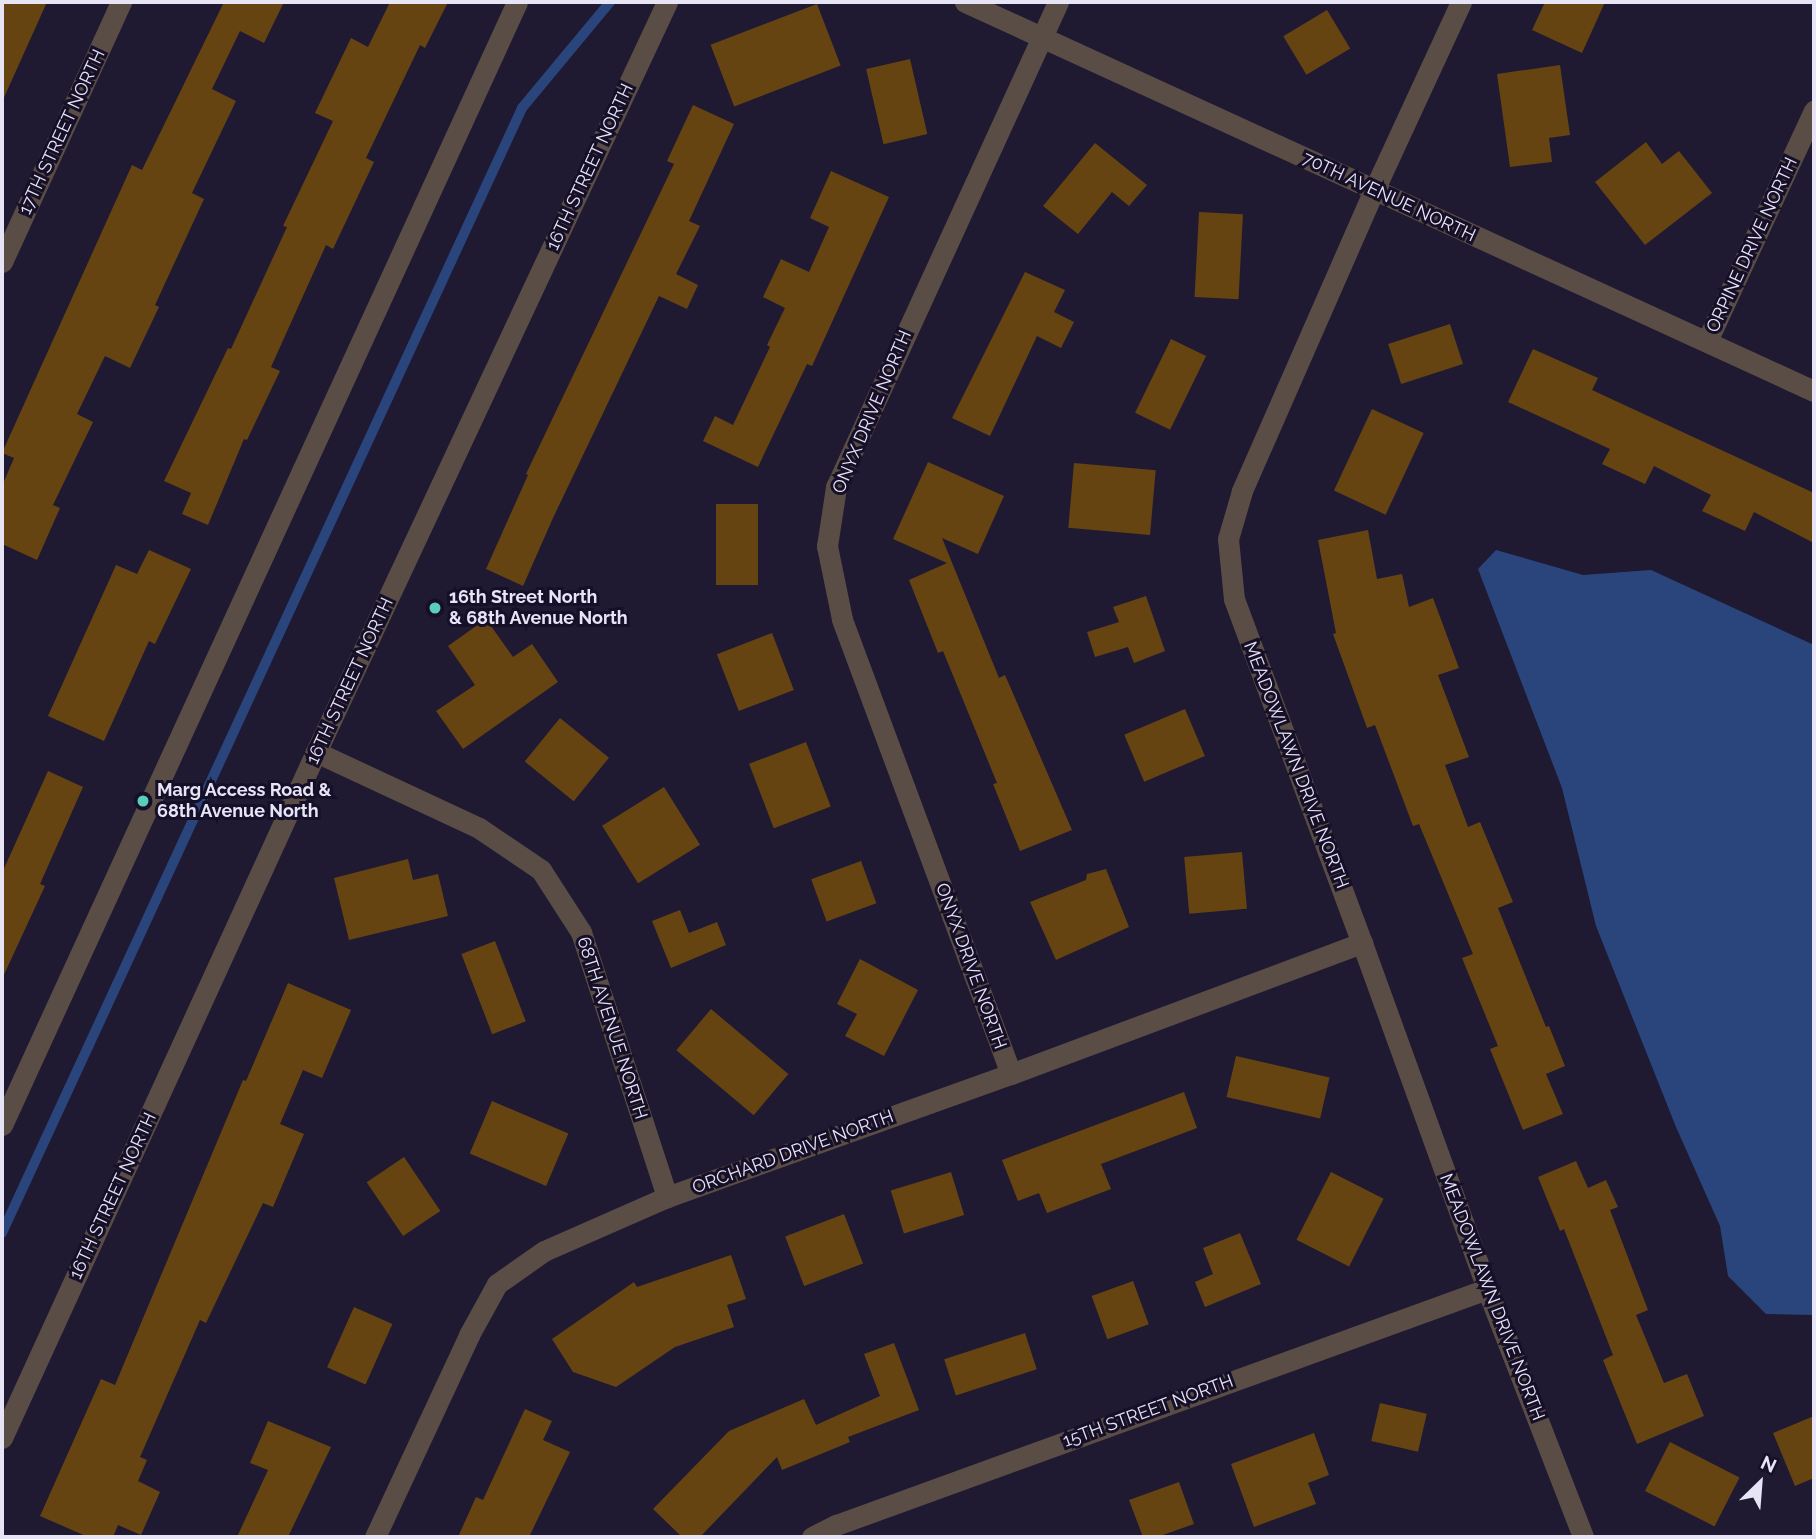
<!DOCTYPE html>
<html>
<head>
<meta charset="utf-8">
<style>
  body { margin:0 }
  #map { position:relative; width:1816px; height:1539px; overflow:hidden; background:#1f1932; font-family:Raleway,sans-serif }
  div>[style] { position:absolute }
  .water>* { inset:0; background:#2a457c }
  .stream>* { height:10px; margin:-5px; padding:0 5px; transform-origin:5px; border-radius:5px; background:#2a457c }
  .building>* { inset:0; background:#664412; transform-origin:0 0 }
  .minor>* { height:21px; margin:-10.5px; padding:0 10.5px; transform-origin:10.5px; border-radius:10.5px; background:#5a4d45 }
  .tertiary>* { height:21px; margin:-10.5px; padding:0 10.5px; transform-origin:10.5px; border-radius:10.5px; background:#5a4d45 }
  .dots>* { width:19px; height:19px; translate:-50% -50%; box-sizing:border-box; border:4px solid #160f28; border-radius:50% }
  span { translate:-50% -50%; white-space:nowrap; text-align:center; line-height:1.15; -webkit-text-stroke:6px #160f28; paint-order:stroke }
  .street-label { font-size:18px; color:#e7e4f6 }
  .poi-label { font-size:18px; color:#e7e4f6; font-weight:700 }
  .left { translate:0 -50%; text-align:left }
  .frame { position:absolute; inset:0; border:4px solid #e7e4f6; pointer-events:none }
  .north { position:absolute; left:1725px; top:1448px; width:70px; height:70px; -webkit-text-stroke:5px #160f28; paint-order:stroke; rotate:25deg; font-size:19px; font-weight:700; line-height:28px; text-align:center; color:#e7e4f6 }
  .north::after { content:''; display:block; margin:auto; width:24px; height:32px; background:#e7e4f6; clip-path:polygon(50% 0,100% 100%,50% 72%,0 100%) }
</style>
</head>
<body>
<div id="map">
  <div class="water">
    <div style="clip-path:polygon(1496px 550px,1583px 575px,1651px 570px,1814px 645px,1814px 1315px,1766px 1314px,1728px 1276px,1720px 1226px,1676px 1127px,1596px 926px,1562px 788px,1478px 569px)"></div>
  </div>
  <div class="stream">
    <div style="left:2px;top:1233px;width:1239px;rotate:-65.19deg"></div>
    <div style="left:522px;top:108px;width:138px;rotate:-50.3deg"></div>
  </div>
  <div class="building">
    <div style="clip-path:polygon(2px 2px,47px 2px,2px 102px)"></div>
    <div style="clip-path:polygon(224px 2px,284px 2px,264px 43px,240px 31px,212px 89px,236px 101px,192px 193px,204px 199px,155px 305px,159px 307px,130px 368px,105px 356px,77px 414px,93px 422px,53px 505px,60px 508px,37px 560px,2px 544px,2px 486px,14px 458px,2px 453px,132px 165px,142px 170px)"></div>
    <div style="clip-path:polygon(390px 2px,448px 2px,425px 48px,420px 45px,366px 158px,374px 162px,333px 249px,326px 245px,271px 367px,280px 371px,247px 440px,244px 439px,208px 525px,182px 514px,191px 493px,164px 481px,228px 348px,231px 349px,287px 227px,283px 226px,333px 121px,315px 113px,351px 38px,368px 47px)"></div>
    <div style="clip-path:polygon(1545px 2px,1605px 2px,1582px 53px,1532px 30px)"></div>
    <div style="left:817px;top:4px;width:66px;height:114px;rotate:69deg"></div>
    <div style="left:1327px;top:10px;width:45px;height:51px;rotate:59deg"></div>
    <div style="left:910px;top:59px;width:77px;height:45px;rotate:77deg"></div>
    <div style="clip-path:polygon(1560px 65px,1570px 135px,1549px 138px,1552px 162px,1510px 167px,1497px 74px)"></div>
    <div style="clip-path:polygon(693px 105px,734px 124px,689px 221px,700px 226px,676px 274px,698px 285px,687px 309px,659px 296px,553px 518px,523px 586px,486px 569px,528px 475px,526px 474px,674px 164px,667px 161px)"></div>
    <div style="clip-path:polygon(1646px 142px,1662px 164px,1679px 151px,1712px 193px,1645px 245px,1595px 182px)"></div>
    <div style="clip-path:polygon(1095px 143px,1147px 185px,1129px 206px,1112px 192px,1078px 234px,1043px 206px)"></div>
    <div style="clip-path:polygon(831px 171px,889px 197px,812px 366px,807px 364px,758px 467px,703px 441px,715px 416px,733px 425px,770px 347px,767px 345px,785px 308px,763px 297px,781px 259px,809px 272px,829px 227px,810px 218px)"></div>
    <div style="left:1199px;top:212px;width:44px;height:85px;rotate:3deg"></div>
    <div style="clip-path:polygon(1025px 272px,1065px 290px,1054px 312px,1074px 322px,1061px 348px,1037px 336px,990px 436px,952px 418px)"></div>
    <div style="left:1450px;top:324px;width:42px;height:65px;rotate:72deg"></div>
    <div style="left:1171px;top:339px;width:39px;height:82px;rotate:26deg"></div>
    <div style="clip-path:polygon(1533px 349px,1598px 378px,1592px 390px,1814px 493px,1814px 543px,1754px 512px,1745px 531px,1702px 511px,1711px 495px,1654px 466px,1645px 484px,1602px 464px,1610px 449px,1508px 402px)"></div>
    <div style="left:1372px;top:409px;width:57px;height:90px;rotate:25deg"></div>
    <div style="clip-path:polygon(928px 462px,1004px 496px,978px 554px,942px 538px,999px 678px,1005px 675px,1072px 830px,1020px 851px,993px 784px,997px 783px,943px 651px,938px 653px,909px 580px,947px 563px,893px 539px)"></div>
    <div style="left:1074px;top:463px;width:82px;height:65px;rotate:5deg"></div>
    <div style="left:716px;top:504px;width:42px;height:81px"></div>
    <div style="clip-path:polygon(1368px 530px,1377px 579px,1402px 574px,1409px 607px,1433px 598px,1459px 668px,1438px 675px,1469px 757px,1445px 765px,1468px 827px,1480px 822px,1513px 902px,1498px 908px,1546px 1027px,1549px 1026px,1565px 1066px,1546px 1074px,1563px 1114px,1523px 1130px,1490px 1049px,1498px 1046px,1462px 958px,1473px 954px,1419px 824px,1413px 826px,1375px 725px,1367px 728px,1333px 634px,1336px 633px,1318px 540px)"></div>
    <div style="clip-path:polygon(149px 550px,191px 569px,155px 644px,149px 641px,104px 741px,48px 716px,116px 565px,137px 574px)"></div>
    <div style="clip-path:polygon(1146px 596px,1165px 651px,1134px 663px,1128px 647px,1095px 657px,1087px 632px,1119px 622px,1113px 607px)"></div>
    <div style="clip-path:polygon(486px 619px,513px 657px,532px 644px,558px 682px,463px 749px,436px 711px,475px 685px,448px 646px)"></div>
    <div style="left:772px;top:633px;width:61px;height:59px;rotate:69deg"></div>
    <div style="left:1185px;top:709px;width:51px;height:66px;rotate:67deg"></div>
    <div style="left:560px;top:718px;width:63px;height:56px;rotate:39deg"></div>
    <div style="left:806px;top:742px;width:69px;height:61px;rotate:69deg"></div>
    <div style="clip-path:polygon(48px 771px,83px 787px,40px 884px,45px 886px,2px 979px,2px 873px)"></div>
    <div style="left:664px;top:787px;width:68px;height:73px;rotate:58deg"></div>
    <div style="left:1242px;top:852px;width:57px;height:58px;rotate:85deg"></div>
    <div style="clip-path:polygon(408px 859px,413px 880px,438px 874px,448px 916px,349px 940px,334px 878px)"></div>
    <div style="left:861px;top:861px;width:45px;height:53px;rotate:70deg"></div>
    <div style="clip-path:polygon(1106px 869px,1129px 927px,1056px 960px,1030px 902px,1086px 880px,1087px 874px)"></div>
    <div style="clip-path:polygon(680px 910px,689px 933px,717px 922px,726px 945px,671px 968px,652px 921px)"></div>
    <div style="left:495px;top:941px;width:86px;height:36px;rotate:69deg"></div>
    <div style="clip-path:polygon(860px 959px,918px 990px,884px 1056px,845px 1036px,857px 1014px,837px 1004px)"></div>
    <div style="clip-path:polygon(288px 983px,351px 1010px,322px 1078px,303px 1070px,280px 1124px,304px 1134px,273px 1207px,263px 1203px,206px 1323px,200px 1320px,140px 1457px,147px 1460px,138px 1481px,160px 1492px,141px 1535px,118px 1525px,113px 1537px,88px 1537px,40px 1516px,101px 1379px,115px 1385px,243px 1080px,246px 1081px)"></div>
    <div style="left:711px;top:1009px;width:101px;height:54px;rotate:40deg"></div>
    <div style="left:1236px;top:1056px;width:96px;height:42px;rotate:13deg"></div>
    <div style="clip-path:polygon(1184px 1092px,1197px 1128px,1101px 1164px,1111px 1189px,1047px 1213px,1039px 1193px,1018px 1201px,1002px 1160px)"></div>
    <div style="left:492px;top:1101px;width:83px;height:57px;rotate:23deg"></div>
    <div style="left:404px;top:1157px;width:65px;height:45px;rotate:56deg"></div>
    <div style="clip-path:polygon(1576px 1161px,1588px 1188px,1606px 1180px,1618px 1207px,1610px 1210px,1648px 1310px,1636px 1315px,1664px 1383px,1687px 1374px,1704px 1416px,1637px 1444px,1603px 1360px,1613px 1355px,1564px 1229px,1560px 1231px,1538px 1177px)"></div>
    <div style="left:951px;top:1172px;width:45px;height:63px;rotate:73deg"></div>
    <div style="left:1331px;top:1172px;width:59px;height:76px;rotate:27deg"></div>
    <div style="left:844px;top:1214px;width:53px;height:63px;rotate:69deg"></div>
    <div style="clip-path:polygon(1240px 1233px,1261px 1284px,1205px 1307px,1195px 1282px,1213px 1274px,1203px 1248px)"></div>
    <div style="clip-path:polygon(731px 1255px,746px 1299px,727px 1305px,734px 1327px,675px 1347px,616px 1387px,573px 1372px,552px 1339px,634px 1282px,637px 1287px)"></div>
    <div style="left:1133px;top:1281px;width:46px;height:44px;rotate:70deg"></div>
    <div style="left:354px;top:1307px;width:42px;height:66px;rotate:24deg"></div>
    <div style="left:1025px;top:1333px;width:38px;height:85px;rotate:72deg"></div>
    <div style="clip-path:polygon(894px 1343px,919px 1410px,848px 1437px,850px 1442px,782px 1470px,777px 1457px,700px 1537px,682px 1537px,653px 1509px,729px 1431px,804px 1399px,816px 1425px,880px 1396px,864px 1354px)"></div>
    <div style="left:1380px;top:1403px;width:48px;height:39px;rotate:13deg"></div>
    <div style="clip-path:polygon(525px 1409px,552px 1421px,543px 1440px,570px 1452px,529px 1537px,458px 1537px,476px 1497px,483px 1500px)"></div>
    <div style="clip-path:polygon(1814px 1416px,1814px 1478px,1795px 1486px,1773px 1433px)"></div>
    <div style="clip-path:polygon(268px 1421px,331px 1447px,288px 1537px,237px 1537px,268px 1470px,250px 1463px)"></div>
    <div style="clip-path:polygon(1314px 1433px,1329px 1475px,1308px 1483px,1316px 1504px,1254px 1527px,1231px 1464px)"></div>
    <div style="left:1670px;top:1442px;width:78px;height:55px;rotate:27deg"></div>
    <div style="clip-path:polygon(1179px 1482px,1194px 1524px,1157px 1537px,1143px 1537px,1129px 1500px)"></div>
  </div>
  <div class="minor">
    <div style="left:1461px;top:2px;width:207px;rotate:114.8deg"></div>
    <div style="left:1374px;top:190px;width:329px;rotate:113.7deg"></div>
    <div style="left:1242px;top:491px;width:50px;rotate:106.3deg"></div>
    <div style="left:1228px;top:539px;width:60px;rotate:84.3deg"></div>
    <div style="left:1234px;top:599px;width:367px;rotate:69.6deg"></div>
    <div style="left:1362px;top:943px;width:368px;rotate:70.1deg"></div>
    <div style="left:1487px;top:1289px;width:266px;rotate:68.8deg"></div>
    <div style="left:2px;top:262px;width:286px;rotate:-65.4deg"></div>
    <div style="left:1707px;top:341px;width:254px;rotate:-65.1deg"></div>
    <div style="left:316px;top:752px;width:180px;rotate:25deg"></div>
    <div style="left:479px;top:828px;width:75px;rotate:34.1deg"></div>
    <div style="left:541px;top:870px;width:74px;rotate:57.2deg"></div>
    <div style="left:581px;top:932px;width:279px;rotate:72deg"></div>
    <div style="left:1011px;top:1074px;width:485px;rotate:-110.4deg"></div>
    <div style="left:842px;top:619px;width:75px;rotate:-101.6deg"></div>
    <div style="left:827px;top:546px;width:60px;rotate:-81.3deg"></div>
    <div style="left:836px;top:487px;width:533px;rotate:-65.4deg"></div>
    <div style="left:375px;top:1537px;width:223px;rotate:-65deg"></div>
    <div style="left:469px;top:1335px;width:58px;rotate:-61.2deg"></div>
    <div style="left:497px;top:1284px;width:57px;rotate:-35.1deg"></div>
    <div style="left:544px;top:1251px;width:134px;rotate:-23.7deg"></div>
    <div style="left:667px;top:1197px;width:365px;rotate:-19.7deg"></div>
    <div style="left:1011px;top:1074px;width:375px;rotate:-20.5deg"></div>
    <div style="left:812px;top:1537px;width:27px;rotate:-27deg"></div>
    <div style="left:836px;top:1525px;width:692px;rotate:-19.93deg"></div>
  </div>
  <div class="tertiary">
    <div style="left:965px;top:2px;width:934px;rotate:24.62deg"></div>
    <div style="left:2px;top:1125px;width:1235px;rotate:-65.36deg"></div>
    <div style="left:2px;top:1438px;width:754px;rotate:-65.41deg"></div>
    <div style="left:316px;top:752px;width:828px;rotate:-64.92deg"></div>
  </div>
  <div class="dots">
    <div style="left:435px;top:608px;background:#5bcebb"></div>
    <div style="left:143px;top:801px;background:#5bcebb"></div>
  </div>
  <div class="street-label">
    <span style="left:62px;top:132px;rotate:-65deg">17TH STREET NORTH</span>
    <span style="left:590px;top:167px;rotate:-65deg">16TH STREET NORTH</span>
    <span style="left:1389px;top:197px;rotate:25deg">70TH AVENUE NORTH</span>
    <span style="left:1752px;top:245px;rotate:-65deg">ORPINE DRIVE NORTH</span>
    <span style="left:872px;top:412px;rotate:-67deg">ONYX DRIVE NORTH</span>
    <span style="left:350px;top:681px;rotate:-65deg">16TH STREET NORTH</span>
    <span style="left:1296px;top:765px;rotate:69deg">MEADOWLAWN DRIVE NORTH</span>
    <span style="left:971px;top:966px;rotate:70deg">ONYX DRIVE NORTH</span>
    <span style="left:612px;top:1028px;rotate:72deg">68TH AVENUE NORTH</span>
    <span style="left:793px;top:1152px;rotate:-20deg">ORCHARD DRIVE NORTH</span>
    <span style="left:113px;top:1196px;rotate:-65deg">16TH STREET NORTH</span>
    <span style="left:1492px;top:1297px;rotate:69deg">MEADOWLAWN DRIVE NORTH</span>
    <span style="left:1148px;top:1411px;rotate:-20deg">15TH STREET NORTH</span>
  </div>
  <div class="poi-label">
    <span class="left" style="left:449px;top:608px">16th Street North<br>&amp; 68th Avenue North</span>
    <span class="left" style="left:157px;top:801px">Marg Access Road &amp;<br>68th Avenue North</span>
  </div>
  <div class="frame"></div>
  <div class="north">N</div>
</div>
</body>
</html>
